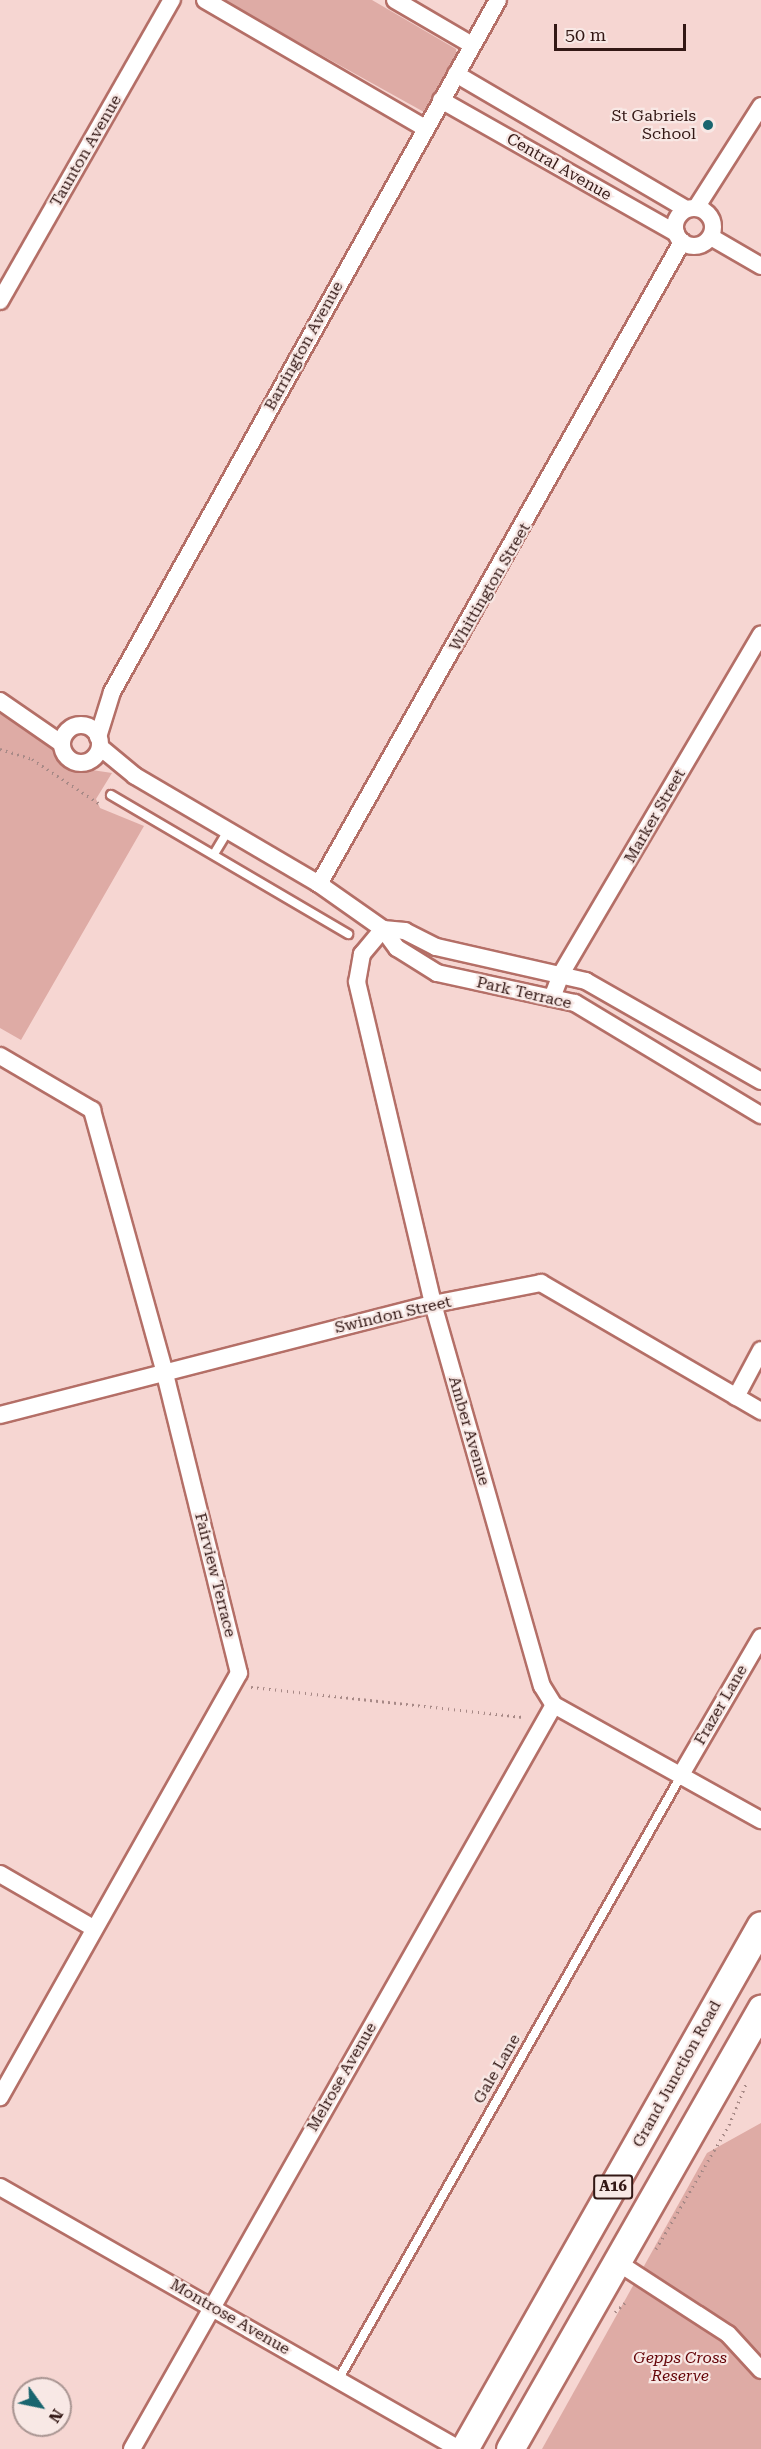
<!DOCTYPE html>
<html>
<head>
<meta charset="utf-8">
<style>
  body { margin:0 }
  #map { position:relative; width:761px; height:2449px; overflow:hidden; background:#f6d6d2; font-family:"Roboto Serif",serif }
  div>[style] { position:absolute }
  .green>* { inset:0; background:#deaba5 }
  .path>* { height:3px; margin-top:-1.5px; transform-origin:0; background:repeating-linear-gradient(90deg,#a78986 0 1.5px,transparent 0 6px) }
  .roads { filter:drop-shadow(2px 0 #b46f67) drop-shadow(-2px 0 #b46f67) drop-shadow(0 2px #b46f67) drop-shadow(0 -2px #b46f67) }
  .service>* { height:8px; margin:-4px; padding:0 4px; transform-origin:4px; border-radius:4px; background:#fff }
  .minor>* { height:16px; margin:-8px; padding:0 8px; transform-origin:8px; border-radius:8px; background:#fff }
  .minor>.ring { margin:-8px; padding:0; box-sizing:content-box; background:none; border:16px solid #fff; border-radius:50% }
  .trunk>* { height:27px; margin:-13.5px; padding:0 13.5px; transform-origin:13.5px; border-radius:13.5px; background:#fff }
  .dots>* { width:16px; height:16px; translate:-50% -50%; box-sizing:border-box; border:3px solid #f8e8e5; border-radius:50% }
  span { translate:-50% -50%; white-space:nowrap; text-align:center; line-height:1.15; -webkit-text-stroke:4.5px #f8e8e5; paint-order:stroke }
  .shield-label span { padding:2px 4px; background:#f8e8e5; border:2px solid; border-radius:4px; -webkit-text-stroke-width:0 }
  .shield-label { font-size:15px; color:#331815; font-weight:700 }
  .poi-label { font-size:16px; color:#331815 }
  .right { translate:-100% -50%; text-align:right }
  .street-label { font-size:16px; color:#331815 }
  .park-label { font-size:16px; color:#640408; font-style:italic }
  .north { position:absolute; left:12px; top:2377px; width:60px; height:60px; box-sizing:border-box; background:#f8e8e5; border:2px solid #a99592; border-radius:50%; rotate:123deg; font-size:16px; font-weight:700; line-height:24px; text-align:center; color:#331815 }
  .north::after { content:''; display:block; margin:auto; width:21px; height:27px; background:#19656f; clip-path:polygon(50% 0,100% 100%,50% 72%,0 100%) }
  .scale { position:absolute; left:554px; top:24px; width:132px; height:27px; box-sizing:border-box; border:3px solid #331815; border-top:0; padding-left:8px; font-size:18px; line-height:21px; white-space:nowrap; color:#331815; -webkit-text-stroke:4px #f8e8e5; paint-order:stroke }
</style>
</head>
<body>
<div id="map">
  <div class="green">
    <div style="clip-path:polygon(222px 0,372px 0,456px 49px,457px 63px,424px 112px)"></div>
    <div style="clip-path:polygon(0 708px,54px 743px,72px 767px,112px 773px,96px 799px,100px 808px,144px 826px,21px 1040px,0 1028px)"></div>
    <div style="clip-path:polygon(761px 2123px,761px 2449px,542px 2449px,707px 2153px)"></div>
  </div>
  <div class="path">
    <div style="left:0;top:749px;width:34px;rotate:17deg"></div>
    <div style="left:32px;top:759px;width:82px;rotate:33.5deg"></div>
    <div style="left:251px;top:1687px;width:272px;rotate:6.3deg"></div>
    <div style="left:656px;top:2249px;width:144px;rotate:-59.5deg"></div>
    <div style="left:729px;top:2125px;width:44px;rotate:-67.5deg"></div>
    <div style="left:615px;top:2312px;width:16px;rotate:-43deg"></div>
  </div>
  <div class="roads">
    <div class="service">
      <div style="left:111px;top:795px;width:275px;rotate:30.4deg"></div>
      <div style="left:214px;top:854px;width:27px;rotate:-59deg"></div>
      <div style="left:338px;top:2380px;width:697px;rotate:-60.42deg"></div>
    </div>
    <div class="minor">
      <div style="left:205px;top:0;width:255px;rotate:30.2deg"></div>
      <div style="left:395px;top:0;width:89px;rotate:30.3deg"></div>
      <div style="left:456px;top:74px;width:267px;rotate:30.4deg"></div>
      <div style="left:441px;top:100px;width:270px;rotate:29.5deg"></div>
      <div class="ring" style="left:675px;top:208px;width:22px;height:22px"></div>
      <div style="left:696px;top:208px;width:121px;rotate:-57.5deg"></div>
      <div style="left:711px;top:237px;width:58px;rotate:30.1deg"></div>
      <div style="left:0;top:301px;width:347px;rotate:-60.3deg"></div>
      <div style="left:0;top:701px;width:75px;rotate:34.7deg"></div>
      <div class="ring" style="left:62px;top:725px;width:22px;height:22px"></div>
      <div style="left:98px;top:737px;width:47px;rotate:-72.7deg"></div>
      <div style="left:112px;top:692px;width:792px;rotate:-60.85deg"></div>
      <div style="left:100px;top:747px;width:45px;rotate:39.6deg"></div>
      <div style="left:135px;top:776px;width:213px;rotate:30.4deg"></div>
      <div style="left:319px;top:884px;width:78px;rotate:35.1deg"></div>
      <div style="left:383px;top:929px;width:33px;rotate:130deg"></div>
      <div style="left:362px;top:954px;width:28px;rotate:100deg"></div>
      <div style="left:357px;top:982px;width:331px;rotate:76.7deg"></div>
      <div style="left:433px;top:1304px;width:397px;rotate:74.1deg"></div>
      <div style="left:542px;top:1686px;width:22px;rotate:58deg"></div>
      <div style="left:554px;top:1705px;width:237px;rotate:29.1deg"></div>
      <div style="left:319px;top:884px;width:738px;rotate:-60.52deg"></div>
      <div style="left:552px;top:998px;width:26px;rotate:-69deg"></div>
      <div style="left:561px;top:974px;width:394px;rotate:-59.5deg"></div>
      <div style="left:0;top:1056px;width:107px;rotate:30.4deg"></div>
      <div style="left:92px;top:1110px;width:270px;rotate:74.5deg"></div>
      <div style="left:164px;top:1370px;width:312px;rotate:76.1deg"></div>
      <div style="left:239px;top:1673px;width:487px;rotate:119.4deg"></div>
      <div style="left:761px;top:1081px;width:202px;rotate:-150.3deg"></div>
      <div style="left:586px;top:981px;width:154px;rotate:-167.2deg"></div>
      <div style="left:436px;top:947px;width:35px;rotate:-153deg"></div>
      <div style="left:405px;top:931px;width:22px;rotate:-175deg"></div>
      <div style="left:383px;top:929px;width:24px;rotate:54deg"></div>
      <div style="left:397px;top:948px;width:47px;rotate:32deg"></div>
      <div style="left:437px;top:973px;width:141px;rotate:12.3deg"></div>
      <div style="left:575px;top:1003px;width:217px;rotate:31.1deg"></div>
      <div style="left:736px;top:1397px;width:53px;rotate:-62deg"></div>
      <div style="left:0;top:1415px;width:447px;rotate:-14.4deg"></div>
      <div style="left:433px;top:1304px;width:110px;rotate:-11deg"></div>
      <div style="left:541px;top:1283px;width:255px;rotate:30.2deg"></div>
      <div style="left:682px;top:1773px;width:157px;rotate:-59.8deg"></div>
      <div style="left:0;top:1874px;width:108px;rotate:30.1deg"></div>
      <div style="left:0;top:2187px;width:529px;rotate:29.72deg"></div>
      <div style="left:617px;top:2262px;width:132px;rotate:33deg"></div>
      <div style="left:728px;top:2334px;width:49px;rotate:47.5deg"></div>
      <div style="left:132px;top:2449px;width:855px;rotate:-60.44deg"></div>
    </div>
    <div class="trunk">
      <div style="left:464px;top:2449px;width:602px;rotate:-60.46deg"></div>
      <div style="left:510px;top:2449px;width:507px;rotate:-60.3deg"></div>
    </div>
  </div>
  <div class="dots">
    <div style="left:708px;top:125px;background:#19656f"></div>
  </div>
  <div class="shield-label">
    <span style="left:613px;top:2187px">A16</span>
  </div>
  <div class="poi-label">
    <span class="right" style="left:696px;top:125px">St Gabriels<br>School</span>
  </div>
  <div class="street-label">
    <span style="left:86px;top:151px;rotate:-60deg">Taunton Avenue</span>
    <span style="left:559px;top:167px;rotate:30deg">Central Avenue</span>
    <span style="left:304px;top:346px;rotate:-61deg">Barrington Avenue</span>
    <span style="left:490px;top:587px;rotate:-60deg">Whittington Street</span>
    <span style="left:655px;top:816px;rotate:-60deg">Marker Street</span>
    <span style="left:524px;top:993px;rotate:13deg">Park Terrace</span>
    <span style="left:393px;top:1315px;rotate:-13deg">Swindon Street</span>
    <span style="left:469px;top:1431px;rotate:74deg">Amber Avenue</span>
    <span style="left:215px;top:1575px;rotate:76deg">Fairview Terrace</span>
    <span style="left:721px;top:1705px;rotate:-60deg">Frazer Lane</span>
    <span style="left:497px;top:2069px;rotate:-60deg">Gale Lane</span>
    <span style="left:677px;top:2074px;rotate:-61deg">Grand Junction Road</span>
    <span style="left:342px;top:2077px;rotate:-60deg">Melrose Avenue</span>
    <span style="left:230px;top:2317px;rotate:30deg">Montrose Avenue</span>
  </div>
  <div class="park-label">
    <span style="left:680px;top:2367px">Gepps Cross<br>Reserve</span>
  </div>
  <div class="north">N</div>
  <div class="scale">50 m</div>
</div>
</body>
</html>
